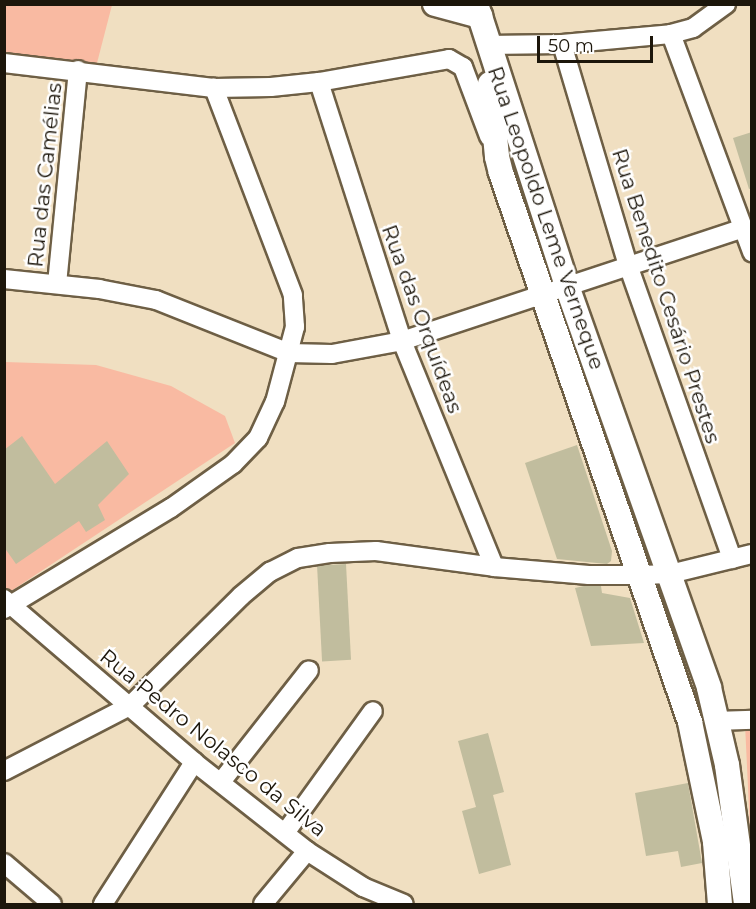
<!DOCTYPE html>
<html>
<head>
<meta charset="utf-8">
<style>
  body { margin:0 }
  #map { position:relative; width:756px; height:909px; overflow:hidden; background:#f0dfc1; font-family:Montserrat,sans-serif }
  div>[style] { position:absolute }
  .green>* { inset:0; background:#f9baa2 }
  .building>* { inset:0; background:#c1bd9e; transform-origin:0 0 }
  .roads { filter:drop-shadow(2px 0 #6e5f45) drop-shadow(-2px 0 #6e5f45) drop-shadow(0 2px #6e5f45) drop-shadow(0 -2px #6e5f45) }
  .street>* { height:18px; margin:-9px; padding:0 9px; transform-origin:9px; border-radius:9px; background:#fff }
  .secondary>* { height:24px; margin:-12px; padding:0 12px; transform-origin:12px; border-radius:12px; background:#fff }
  span { translate:-50% -50%; white-space:nowrap; text-align:center; line-height:1.15; -webkit-text-stroke:5px #fff; paint-order:stroke }
  .street-label { font-size:21px; color:#1c160b }
  .frame { position:absolute; inset:0; border:6px solid #1c160b; pointer-events:none }
  .scale { position:absolute; left:537px; top:36px; width:116px; height:27px; box-sizing:border-box; border:3px solid #1c160b; border-top:0; padding-left:8px; font-size:18px; line-height:21px; white-space:nowrap; color:#1c160b; -webkit-text-stroke:4px #fff; paint-order:stroke }
</style>
</head>
<body>
<div id="map">
  <div class="green">
    <div style="clip-path:polygon(5px 5px,112px 5px,97px 63px,5px 54px)"></div>
    <div style="clip-path:polygon(5px 362px,96px 365px,171px 386px,225px 416px,235px 443px,5px 595px)"></div>
    <div style="clip-path:polygon(745px 724px,751px 724px,751px 845px,750px 830px)"></div>
  </div>
  <div class="building">
    <div style="clip-path:polygon(752px 132px,752px 188px,749px 189px,733px 138px)"></div>
    <div style="clip-path:polygon(22px 436px,55px 484px,107px 441px,129px 474px,98px 505px,105px 520px,86px 532px,79px 521px,16px 564px,4px 547px,4px 450px)"></div>
    <div style="clip-path:polygon(577px 445px,612px 551px,611px 561px,607px 564px,557px 559px,525px 463px)"></div>
    <div style="left:346px;top:564px;width:96px;height:29px;rotate:87deg"></div>
    <div style="clip-path:polygon(584px 586px,601px 586px,602px 593px,630px 598px,644px 643px,591px 646px,575px 588px)"></div>
    <div style="clip-path:polygon(488px 733px,504px 792px,493px 795px,511px 865px,479px 874px,462px 811px,476px 807px,458px 741px)"></div>
    <div style="clip-path:polygon(688px 783px,702px 863px,681px 867px,678px 851px,646px 856px,635px 793px)"></div>
  </div>
  <div class="roads">
    <div class="street">
      <div style="left:671px;top:34px;width:233px;rotate:69.6deg"></div>
      <div style="left:562px;top:44px;width:231px;rotate:73.4deg"></div>
      <div style="left:628px;top:265px;width:312px;rotate:70.5deg"></div>
      <div style="left:487px;top:45px;width:75px;rotate:-0.8deg"></div>
      <div style="left:562px;top:44px;width:109px;rotate:-5.2deg"></div>
      <div style="left:671px;top:34px;width:23px;rotate:-15deg"></div>
      <div style="left:693px;top:28px;width:41px;rotate:-36deg"></div>
      <div style="left:4px;top:63px;width:211px;rotate:6.8deg"></div>
      <div style="left:214px;top:88px;width:57px;rotate:-1deg"></div>
      <div style="left:271px;top:87px;width:48px;rotate:-5.9deg"></div>
      <div style="left:319px;top:82px;width:132px;rotate:-10deg"></div>
      <div style="left:449px;top:59px;width:16px;rotate:30deg"></div>
      <div style="left:463px;top:67px;width:74px;rotate:69.4deg"></div>
      <div style="left:319px;top:82px;width:272px;rotate:72.2deg"></div>
      <div style="left:402px;top:341px;width:244px;rotate:67.8deg"></div>
      <div style="left:4px;top:279px;width:96px;rotate:6deg"></div>
      <div style="left:99px;top:289px;width:58px;rotate:10.9deg"></div>
      <div style="left:156px;top:300px;width:143px;rotate:21.7deg"></div>
      <div style="left:289px;top:353px;width:43px;rotate:1.3deg"></div>
      <div style="left:332px;top:354px;width:71px;rotate:-10.5deg"></div>
      <div style="left:402px;top:341px;width:359px;rotate:-18.3deg"></div>
      <div style="left:57px;top:284px;width:215px;rotate:-84.4deg"></div>
      <div style="left:4px;top:599px;width:250px;rotate:40.6deg"></div>
      <div style="left:194px;top:762px;width:144px;rotate:38.2deg"></div>
      <div style="left:307px;top:851px;width:67px;rotate:32.7deg"></div>
      <div style="left:363px;top:887px;width:44px;rotate:22.5deg"></div>
      <div style="left:4px;top:609px;width:195px;rotate:-31.2deg"></div>
      <div style="left:171px;top:508px;width:76px;rotate:-35.4deg"></div>
      <div style="left:233px;top:464px;width:36px;rotate:-46deg"></div>
      <div style="left:258px;top:438px;width:40px;rotate:-65deg"></div>
      <div style="left:275px;top:402px;width:78px;rotate:-75.1deg"></div>
      <div style="left:295px;top:327px;width:32px;rotate:-94deg"></div>
      <div style="left:293px;top:295px;width:222px;rotate:-110.9deg"></div>
      <div style="left:716px;top:721px;width:36px;rotate:-2deg"></div>
      <div style="left:4px;top:771px;width:142px;rotate:-27.3deg"></div>
      <div style="left:130px;top:706px;width:156px;rotate:-44.7deg"></div>
      <div style="left:241px;top:596px;width:38px;rotate:-40deg"></div>
      <div style="left:270px;top:572px;width:31px;rotate:-27deg"></div>
      <div style="left:298px;top:558px;width:32px;rotate:-9deg"></div>
      <div style="left:330px;top:553px;width:46px;rotate:-2.5deg"></div>
      <div style="left:376px;top:551px;width:119px;rotate:7.7deg"></div>
      <div style="left:494px;top:567px;width:95px;rotate:4.8deg"></div>
      <div style="left:589px;top:575px;width:52px"></div>
      <div style="left:641px;top:575px;width:29px;rotate:-2deg"></div>
      <div style="left:670px;top:574px;width:84px;rotate:-13.7deg"></div>
      <div style="left:221px;top:782px;width:142px;rotate:-51.8deg"></div>
      <div style="left:285px;top:833px;width:150px;rotate:-54.2deg"></div>
      <div style="left:4px;top:863px;width:63px;rotate:40.5deg"></div>
      <div style="left:103px;top:904px;width:169px;rotate:-57.3deg"></div>
      <div style="left:263px;top:904px;width:69px;rotate:-50.3deg"></div>
    </div>
    <div class="secondary">
      <div style="left:435px;top:4px;width:47px;rotate:14.9deg"></div>
      <div style="left:476px;top:4px;width:296px;rotate:72.1deg"></div>
      <div style="left:567px;top:286px;width:426px;rotate:70.5deg"></div>
      <div style="left:709px;top:688px;width:79px;rotate:76.8deg"></div>
      <div style="left:727px;top:765px;width:140px;rotate:82.2deg"></div>
      <div style="left:490px;top:84px;width:73px;rotate:84.5deg"></div>
      <div style="left:497px;top:157px;width:16px;rotate:76deg"></div>
      <div style="left:501px;top:173px;width:581px;rotate:71deg"></div>
      <div style="left:690px;top:722px;width:123px;rotate:78.2deg"></div>
      <div style="left:715px;top:842px;width:62px;rotate:85.4deg"></div>
    </div>
  </div>
  <div class="street-label">
    <span style="left:45px;top:175px;rotate:-84deg">Rua das Camélias</span>
    <span style="left:546px;top:218px;rotate:71deg">Rua Leopoldo Leme Verneque</span>
    <span style="left:666px;top:296px;rotate:72deg">Rua Benedito Cesário Prestes</span>
    <span style="left:422px;top:319px;rotate:70deg">Rua das Orquídeas</span>
    <span style="left:213px;top:743px;rotate:39deg">Rua Pedro Nolasco da Silva</span>
  </div>
  <div class="frame"></div>
  <div class="scale">50 m</div>
</div>
</body>
</html>
